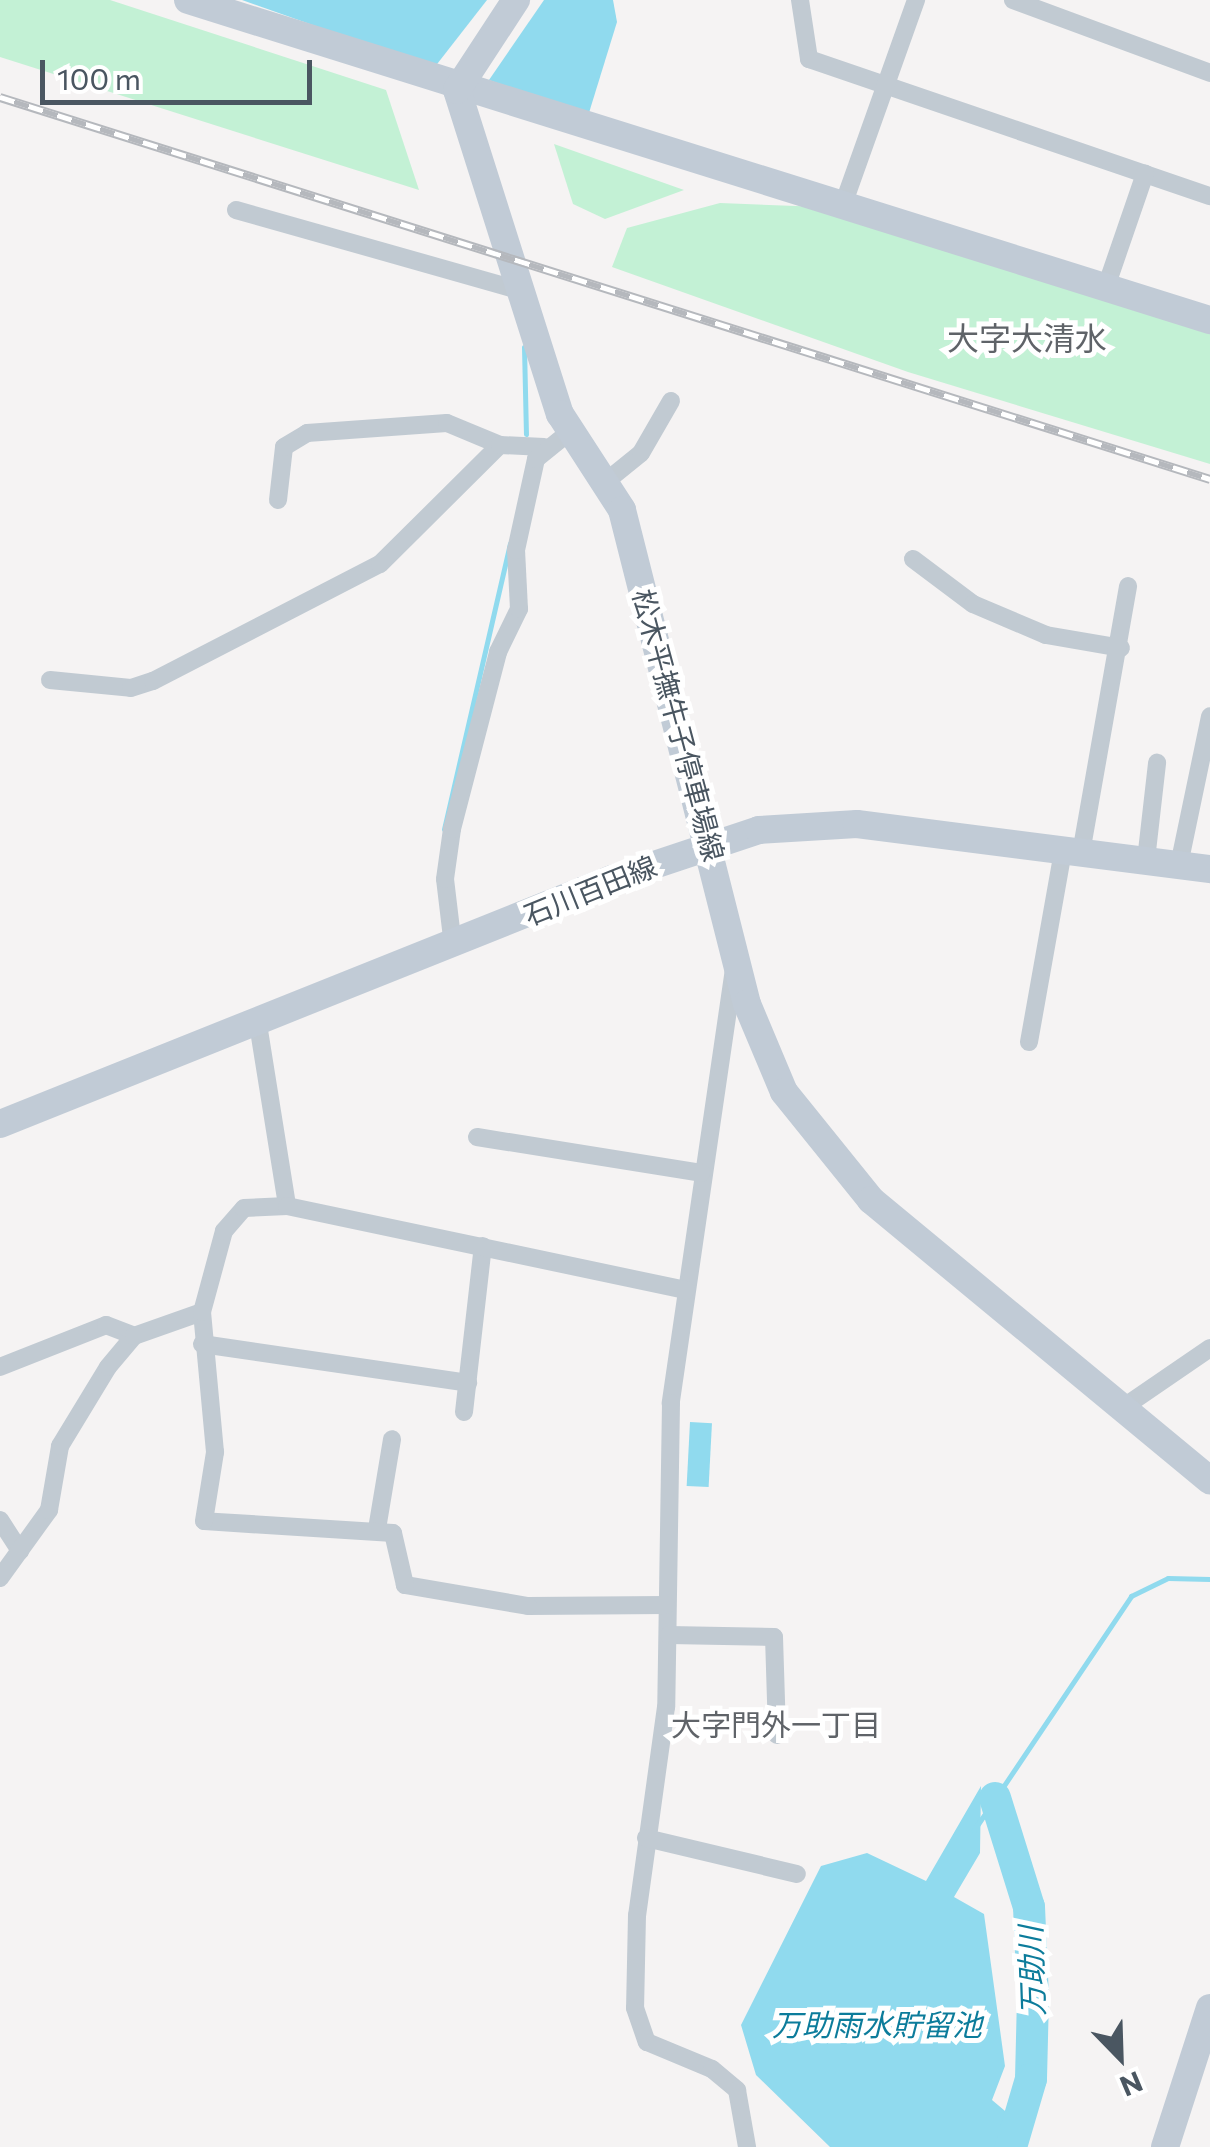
<!DOCTYPE html>
<html>
<head>
<meta charset="utf-8">
<style>
  body { margin:0 }
  #map { position:relative; width:1210px; height:2147px; overflow:hidden; background:#f5f3f3; font-family:Commissioner,"Noto Sans JP",sans-serif }
  div>[style] { position:absolute }
  .green>* { inset:0; background:#c3f1d5 }
  .water>* { inset:0; background:#90daee; transform-origin:0 0 }
  .stream>* { height:5px; margin:-2.5px; padding:0 2.5px; transform-origin:2.5px; border-radius:2.5px; background:#90daee }
  .river>* { height:32px; margin:-16px; padding:0 16px; transform-origin:16px; border-radius:16px; background:#90daee }
  .street>* { height:18px; margin:-9px; padding:0 9px; transform-origin:9px; border-radius:9px; background:#c1cad2 }
  .secondary>* { height:28px; margin:-14px; padding:0 14px; transform-origin:14px; border-radius:14px; background:#c1cbd6 }
  .rail>* { height:9px; margin-top:-4.5px; transform-origin:0; background:repeating-linear-gradient(90deg,#fff 0 15px,#b5b8bd 0 30px); box-sizing:border-box; border-block:2px solid #b5b8bd }
  span { translate:-50% -50%; white-space:nowrap; text-align:center; line-height:1.15; -webkit-text-stroke:10px #fff; paint-order:stroke }
  .street-label { font-size:28px; color:#4a5661 }
  .neighbourhood-label { font-size:30px; color:#5f6368 }
  .water-label { font-size:30px; color:#0c7c9b; font-style:italic }
  .quarter-label { font-size:32px; color:#5f6368 }
  .north { position:absolute; left:1070px; top:2007px; width:100px; height:100px; -webkit-text-stroke:8px #fff; paint-order:stroke; rotate:157deg; font-size:28px; font-weight:700; line-height:40px; text-align:center; color:#4a5661 }
  .north::after { content:''; display:block; margin:auto; width:35px; height:45px; background:#4a5661; clip-path:polygon(50% 0,100% 100%,50% 72%,0 100%) }
  .scale { position:absolute; left:40px; top:60px; width:272px; height:45px; box-sizing:border-box; border:5px solid #4a5661; border-top:0; padding-left:12px; font-size:30px; line-height:35px; white-space:nowrap; color:#4a5661; -webkit-text-stroke:8px #fff; paint-order:stroke }
</style>
</head>
<body>
<div id="map">
  <div class="green">
    <div style="clip-path:polygon(0 0,110px 0,386px 90px,419px 190px,0 57px)"></div>
    <div style="clip-path:polygon(554px 144px,684px 190px,605px 219px,573px 204px)"></div>
    <div style="clip-path:polygon(720px 203px,823px 207px,1210px 334px,1210px 464px,908px 372px,612px 267px,627px 228px)"></div>
  </div>
  <div class="water">
    <div style="clip-path:polygon(242px 0,487px 0,434px 68px)"></div>
    <div style="clip-path:polygon(544px 0,613px 0,617px 22px,588px 116px,489px 80px)"></div>
    <div style="left:690px;top:1422px;width:22px;height:64px;rotate:3deg"></div>
    <div style="clip-path:polygon(981px 1786px,980px 1853px,954px 1897px,984px 1914px,1005px 2066px,992px 2100px,1011px 2116px,997px 2147px,830px 2147px,756px 2075px,741px 2025px,821px 1866px,867px 1853px,926px 1881px)"></div>
  </div>
  <div class="stream">
    <div style="left:524px;top:347px;width:87px;rotate:88.7deg"></div>
    <div style="left:444px;top:829px;width:293px;rotate:-77deg"></div>
    <div style="left:974px;top:1830px;width:282px;rotate:-56.1deg"></div>
    <div style="left:1131px;top:1596px;width:41px;rotate:-25.9deg"></div>
    <div style="left:1168px;top:1578px;width:42px;rotate:1.4deg"></div>
    <div style="left:999px;top:2135px;width:16px;rotate:22deg"></div>
  </div>
  <div class="river">
    <div style="left:995px;top:1798px;width:114px;rotate:72.7deg"></div>
    <div style="left:1029px;top:1907px;width:90px;rotate:87.5deg"></div>
    <div style="left:1033px;top:1997px;width:82px;rotate:91.4deg"></div>
    <div style="left:1031px;top:2079px;width:71px;rotate:106.4deg"></div>
  </div>
  <div class="street">
    <div style="left:800px;top:0;width:60px;rotate:81.3deg"></div>
    <div style="left:809px;top:59px;width:424px;rotate:18.9deg"></div>
    <div style="left:1013px;top:0;width:210px;rotate:20.3deg"></div>
    <div style="left:843px;top:205px;width:218px;rotate:-70.4deg"></div>
    <div style="left:236px;top:210px;width:297px;rotate:15.8deg"></div>
    <div style="left:1106px;top:287px;width:120px;rotate:-71deg"></div>
    <div style="left:609px;top:479px;width:41px;rotate:-39.1deg"></div>
    <div style="left:641px;top:453px;width:60px;rotate:-60deg"></div>
    <div style="left:278px;top:500px;width:53px;rotate:-83.5deg"></div>
    <div style="left:284px;top:447px;width:27px;rotate:-31deg"></div>
    <div style="left:307px;top:433px;width:140px;rotate:-4.1deg"></div>
    <div style="left:447px;top:423px;width:57px;rotate:22.5deg"></div>
    <div style="left:913px;top:559px;width:75px;rotate:36.9deg"></div>
    <div style="left:973px;top:604px;width:79px;rotate:23deg"></div>
    <div style="left:1046px;top:635px;width:76px;rotate:9.8deg"></div>
    <div style="left:50px;top:680px;width:81px;rotate:5.6deg"></div>
    <div style="left:131px;top:688px;width:23px;rotate:-18deg"></div>
    <div style="left:153px;top:681px;width:255px;rotate:-27.3deg"></div>
    <div style="left:380px;top:564px;width:169px;rotate:-44.8deg"></div>
    <div style="left:500px;top:445px;width:44px;rotate:2.6deg"></div>
    <div style="left:1081px;top:853px;width:271px;rotate:-80deg"></div>
    <div style="left:1146px;top:860px;width:98px;rotate:-83.5deg"></div>
    <div style="left:1179px;top:865px;width:152px;rotate:-78.2deg"></div>
    <div style="left:453px;top:946px;width:67px;rotate:-96.8deg"></div>
    <div style="left:445px;top:879px;width:50px;rotate:-82deg"></div>
    <div style="left:452px;top:829px;width:183px;rotate:-75.4deg"></div>
    <div style="left:498px;top:652px;width:48px;rotate:-64deg"></div>
    <div style="left:519px;top:609px;width:59px;rotate:-92.9deg"></div>
    <div style="left:516px;top:550px;width:93px;rotate:-77.6deg"></div>
    <div style="left:536px;top:459px;width:41px;rotate:-39.1deg"></div>
    <div style="left:734px;top:969px;width:439px;rotate:98.3deg"></div>
    <div style="left:671px;top:1403px;width:304px;rotate:90.9deg"></div>
    <div style="left:666px;top:1707px;width:210px;rotate:97.9deg"></div>
    <div style="left:637px;top:1915px;width:93px;rotate:91.2deg"></div>
    <div style="left:635px;top:2008px;width:36px;rotate:71deg"></div>
    <div style="left:647px;top:2042px;width:70px;rotate:22.6deg"></div>
    <div style="left:712px;top:2069px;width:33px;rotate:40deg"></div>
    <div style="left:737px;top:2090px;width:58px;rotate:80deg"></div>
    <div style="left:258px;top:1024px;width:184px;rotate:80.9deg"></div>
    <div style="left:1029px;top:1042px;width:194px;rotate:-79.9deg"></div>
    <div style="left:477px;top:1137px;width:227px;rotate:9.1deg"></div>
    <div style="left:202px;top:1344px;width:269px;rotate:8.3deg"></div>
    <div style="left:0;top:1367px;width:114px;rotate:-21.6deg"></div>
    <div style="left:106px;top:1325px;width:30px;rotate:21deg"></div>
    <div style="left:1121px;top:1409px;width:108px;rotate:-34.4deg"></div>
    <div style="left:464px;top:1412px;width:167px;rotate:-83.5deg"></div>
    <div style="left:0;top:1520px;width:37px;rotate:57deg"></div>
    <div style="left:377px;top:1529px;width:91px;rotate:-80.5deg"></div>
    <div style="left:0;top:1578px;width:84px;rotate:-54.2deg"></div>
    <div style="left:49px;top:1510px;width:65px;rotate:-80.2deg"></div>
    <div style="left:60px;top:1446px;width:92px;rotate:-58.7deg"></div>
    <div style="left:108px;top:1367px;width:40px;rotate:-50deg"></div>
    <div style="left:134px;top:1336px;width:72px;rotate:-19.4deg"></div>
    <div style="left:666px;top:1605px;width:138px;rotate:179.6deg"></div>
    <div style="left:528px;top:1606px;width:125px;rotate:-170.3deg"></div>
    <div style="left:405px;top:1585px;width:53px;rotate:-103deg"></div>
    <div style="left:393px;top:1533px;width:189px;rotate:-176.4deg"></div>
    <div style="left:204px;top:1521px;width:70px;rotate:-80.9deg"></div>
    <div style="left:215px;top:1452px;width:141px;rotate:-95.3deg"></div>
    <div style="left:202px;top:1312px;width:84px;rotate:-74.8deg"></div>
    <div style="left:224px;top:1231px;width:30px;rotate:-49deg"></div>
    <div style="left:244px;top:1208px;width:43px;rotate:-2.7deg"></div>
    <div style="left:287px;top:1206px;width:408px;rotate:11.9deg"></div>
    <div style="left:669px;top:1635px;width:105px;rotate:1.1deg"></div>
    <div style="left:774px;top:1637px;width:98px;rotate:88.2deg"></div>
    <div style="left:646px;top:1838px;width:155px;rotate:13.4deg"></div>
  </div>
  <div class="secondary">
    <div style="left:188px;top:0;width:1071px;rotate:17.39deg"></div>
    <div style="left:457px;top:90px;width:340px;rotate:72.4deg"></div>
    <div style="left:560px;top:414px;width:114px;rotate:57.1deg"></div>
    <div style="left:622px;top:510px;width:510px;rotate:75.8deg"></div>
    <div style="left:747px;top:1004px;width:95px;rotate:67.2deg"></div>
    <div style="left:784px;top:1092px;width:139px;rotate:51.1deg"></div>
    <div style="left:871px;top:1200px;width:440px;rotate:39.6deg"></div>
    <div style="left:457px;top:90px;width:108px;rotate:-56.8deg"></div>
    <div style="left:0;top:1124px;width:659px;rotate:-21.82deg"></div>
    <div style="left:612px;top:879px;width:155px;rotate:-18.4deg"></div>
    <div style="left:759px;top:830px;width:98px;rotate:-3.5deg"></div>
    <div style="left:857px;top:824px;width:356px;rotate:7.3deg"></div>
    <div style="left:1165px;top:2147px;width:146px;rotate:-72.1deg"></div>
  </div>
  <div class="rail">
    <div style="left:0;top:97px;width:1269px;rotate:17.52deg"></div>
  </div>
  <div class="street-label">
    <span style="left:679px;top:725px;rotate:75deg">松木平撫牛子停車場線</span>
    <span style="left:590px;top:890px;rotate:-22deg">石川百田線</span>
  </div>
  <div class="neighbourhood-label">
    <span style="left:776px;top:1724px">大字門外一丁目</span>
  </div>
  <div class="water-label">
    <span style="left:1031px;top:1971px;rotate:-92deg">万助川</span>
    <span style="left:877px;top:2024px">万助雨水貯留池</span>
  </div>
  <div class="quarter-label">
    <span style="left:1027px;top:337px">大字大清水</span>
  </div>
  <div class="north">N</div>
  <div class="scale">100 m</div>
</div>
</body>
</html>
